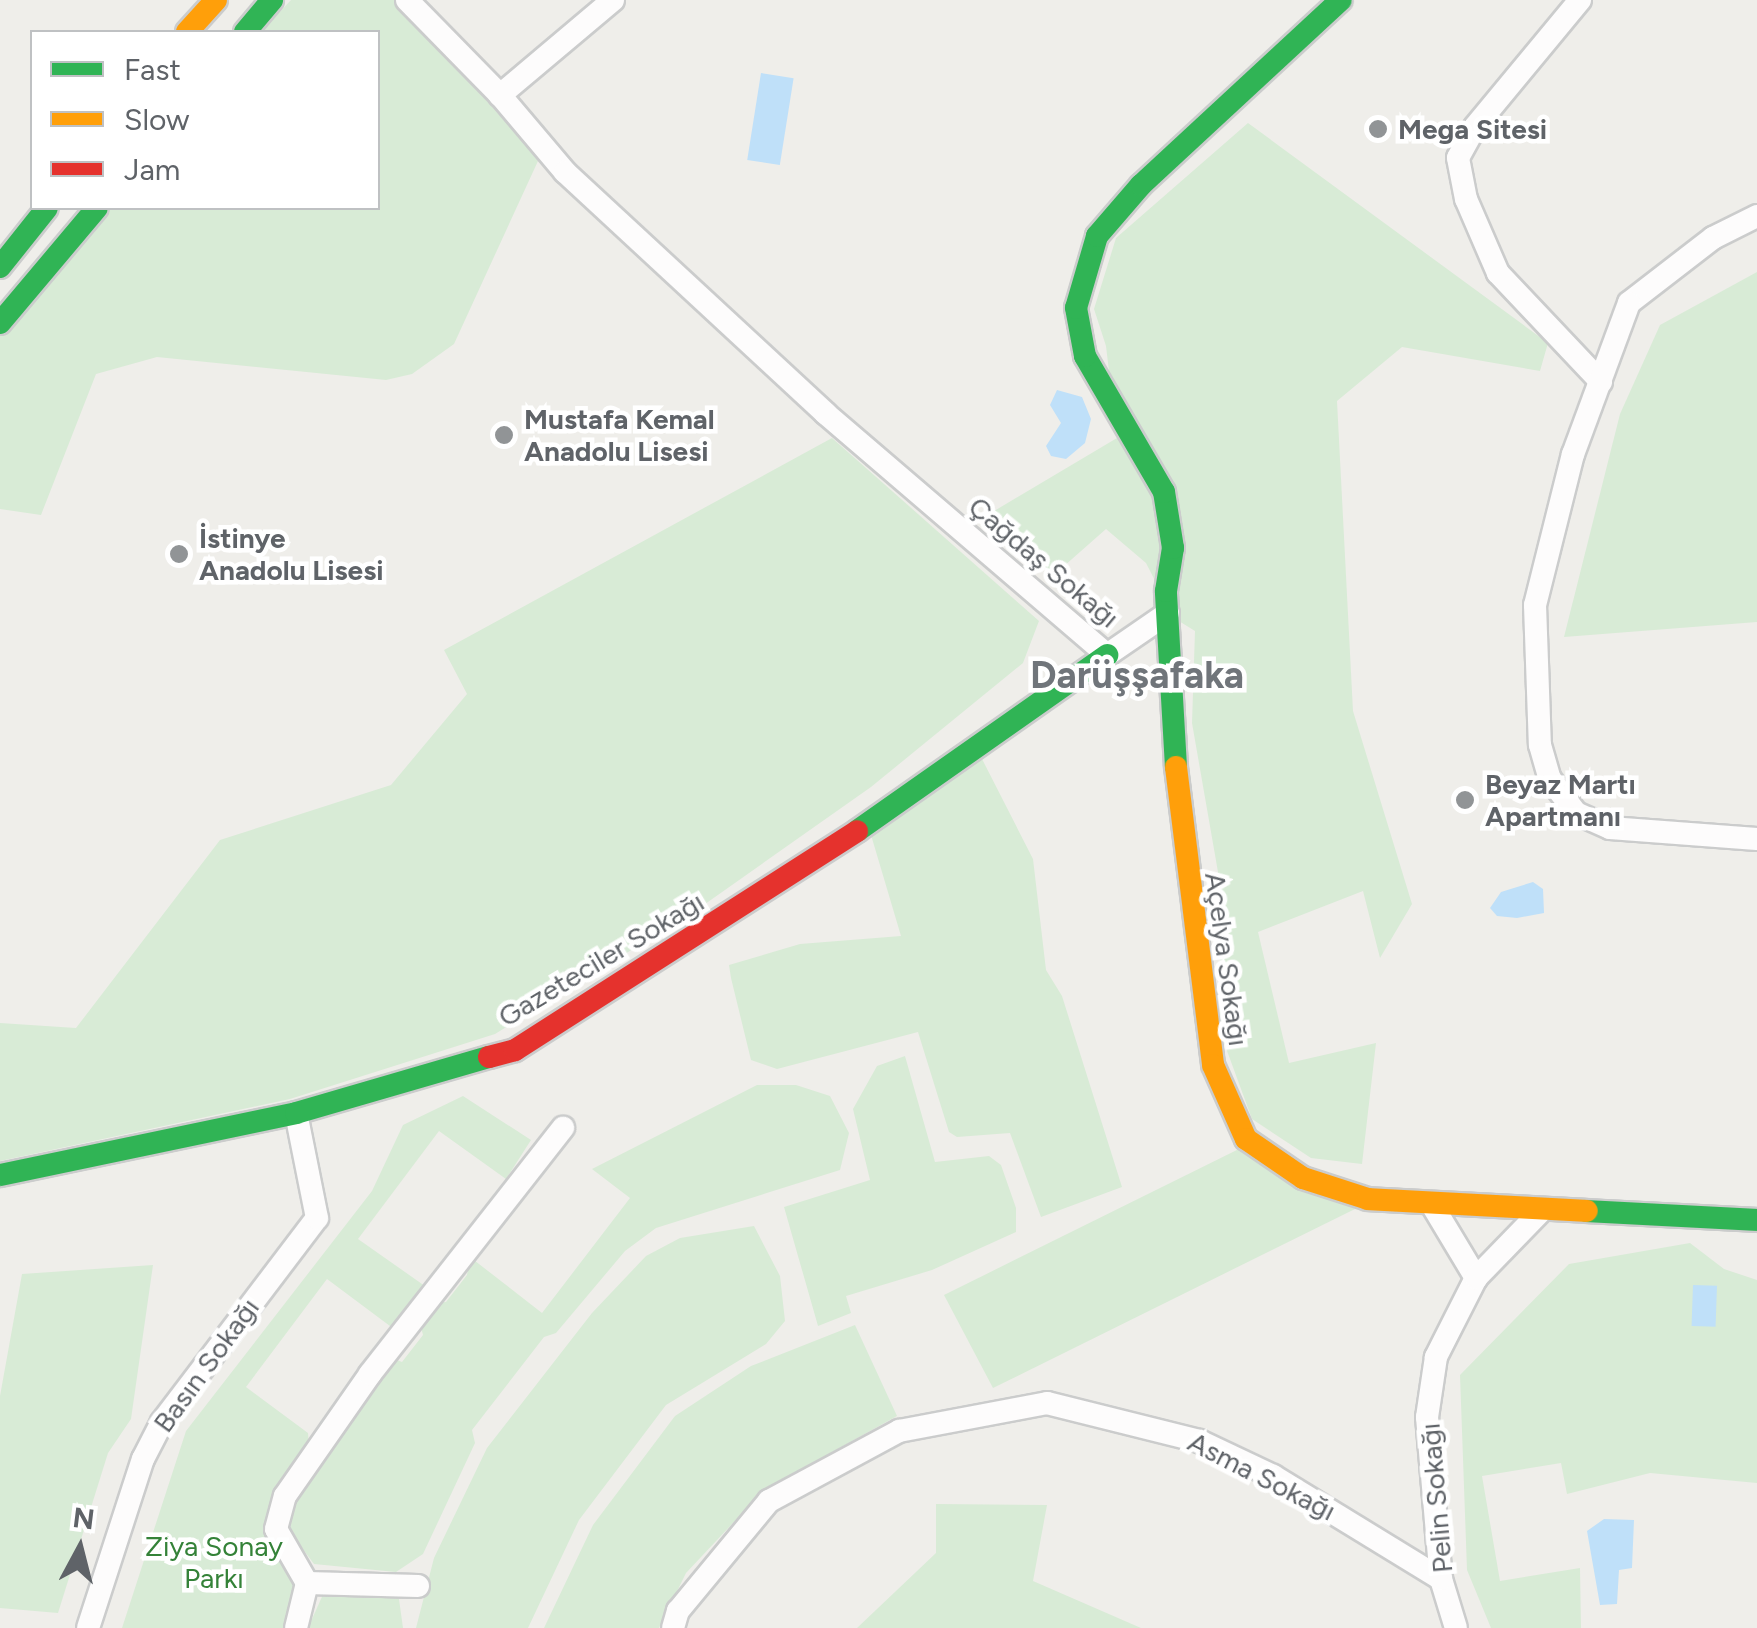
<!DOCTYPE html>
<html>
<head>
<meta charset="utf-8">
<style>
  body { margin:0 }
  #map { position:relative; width:1757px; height:1628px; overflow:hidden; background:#efeeea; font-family:Figtree,sans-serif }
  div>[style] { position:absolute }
  .green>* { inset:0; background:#d8ebd6 }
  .water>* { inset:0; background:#bfe0f9; transform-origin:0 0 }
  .roads { filter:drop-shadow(2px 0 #cbcccc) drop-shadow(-2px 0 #cbcccc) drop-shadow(0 2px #cbcccc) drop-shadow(0 -2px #cbcccc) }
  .street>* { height:22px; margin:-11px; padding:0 11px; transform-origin:11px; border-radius:11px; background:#fdfcfc }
  .fast>* { height:22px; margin:-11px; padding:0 11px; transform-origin:11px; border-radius:11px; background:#30b455 }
  .slow>* { height:22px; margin:-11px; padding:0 11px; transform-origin:11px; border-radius:11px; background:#ff9f0a }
  .jam>* { height:22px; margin:-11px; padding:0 11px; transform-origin:11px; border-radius:11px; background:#e5322d }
  .dots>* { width:28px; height:28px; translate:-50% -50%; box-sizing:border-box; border:5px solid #fff; border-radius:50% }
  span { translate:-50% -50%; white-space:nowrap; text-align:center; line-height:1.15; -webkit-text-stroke:9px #fff; paint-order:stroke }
  .poi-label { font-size:28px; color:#5f6368; font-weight:700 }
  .left { translate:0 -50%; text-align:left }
  .street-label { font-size:28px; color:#5f6368 }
  .park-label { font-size:28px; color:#348238 }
  .district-label { font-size:38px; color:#70757a; font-weight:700 }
  .legend { position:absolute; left:30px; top:30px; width:350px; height:180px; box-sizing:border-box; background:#fff; border:2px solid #bfc1c3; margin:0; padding:12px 18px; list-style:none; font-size:30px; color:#5f6368 }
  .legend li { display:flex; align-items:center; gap:20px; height:50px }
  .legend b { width:50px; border:2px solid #bfc1c3 }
  .north { position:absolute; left:30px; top:1498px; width:100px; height:100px; -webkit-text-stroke:8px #fff; paint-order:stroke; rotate:7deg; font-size:28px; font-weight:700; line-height:40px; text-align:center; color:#5f6368 }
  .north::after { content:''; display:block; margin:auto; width:35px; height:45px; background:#5f6368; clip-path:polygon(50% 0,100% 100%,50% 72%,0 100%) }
</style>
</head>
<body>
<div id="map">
  <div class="green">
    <div style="clip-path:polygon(291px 0,397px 0,493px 97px,538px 161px,454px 344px,412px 374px,386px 380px,157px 357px,96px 374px,41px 515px,0 509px,0 335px,102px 208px,378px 208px,378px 32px,261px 32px)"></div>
    <div style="clip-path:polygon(1248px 123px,1548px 343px,1540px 371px,1402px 347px,1337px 401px,1353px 711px,1412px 904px,1380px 958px,1363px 891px,1258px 932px,1289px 1063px,1376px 1043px,1362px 1164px,1311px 1158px,1252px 1119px,1219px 1029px,1222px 895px,1192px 723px,1195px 631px,1174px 618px,1146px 563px,1106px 529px,1055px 574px,979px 520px,1117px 438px,1106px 346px,1094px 309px,1116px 238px)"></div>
    <div style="clip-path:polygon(1757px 272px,1757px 622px,1564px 637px,1620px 414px,1660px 325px)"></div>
    <div style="clip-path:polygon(832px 438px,1039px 621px,1023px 663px,871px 787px,698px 909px,495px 1034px,290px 1099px,0 1161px,0 1023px,76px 1028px,220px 840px,391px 785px,467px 694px,444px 650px)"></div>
    <div style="clip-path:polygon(981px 757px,1033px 859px,1046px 970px,1062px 996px,1122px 1187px,1041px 1217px,1010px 1133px,957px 1137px,949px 1132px,918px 1032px,777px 1069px,751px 1060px,731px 978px,729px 965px,800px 944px,901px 936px,871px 835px)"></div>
    <div style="clip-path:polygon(905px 1056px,935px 1162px,989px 1156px,1001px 1165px,1016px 1208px,1016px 1232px,932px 1270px,846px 1296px,851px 1313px,818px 1326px,784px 1207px,870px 1180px,853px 1109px,877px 1066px)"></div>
    <div style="clip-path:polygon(757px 1085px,796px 1085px,830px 1096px,849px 1133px,840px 1170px,656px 1228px,625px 1251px,556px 1333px,544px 1337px,472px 1430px,475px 1443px,423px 1554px,396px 1572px,314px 1564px,290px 1532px,294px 1497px,392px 1358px,402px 1362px,423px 1335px,420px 1323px,434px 1303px,446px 1302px,467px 1275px,470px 1257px,542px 1313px,630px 1198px,592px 1169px)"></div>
    <div style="clip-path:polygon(463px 1096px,531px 1140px,506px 1179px,439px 1131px,358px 1239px,432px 1291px,398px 1332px,327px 1279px,246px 1387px,308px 1433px,309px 1446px,284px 1476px,273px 1529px,296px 1589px,290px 1628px,122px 1628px,186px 1431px,372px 1191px,403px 1125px)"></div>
    <div style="clip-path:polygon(1247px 1145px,1355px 1209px,993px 1388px,944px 1295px)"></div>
    <div style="clip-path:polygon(754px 1226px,780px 1276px,785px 1321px,766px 1344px,666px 1405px,579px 1520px,528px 1628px,416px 1628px,434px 1558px,487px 1448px,592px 1313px,646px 1256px,680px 1238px)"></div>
    <div style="clip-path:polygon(1690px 1243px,1724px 1269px,1757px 1280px,1757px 1483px,1650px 1473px,1567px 1494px,1561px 1463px,1482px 1476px,1500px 1581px,1580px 1568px,1581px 1628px,1491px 1628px,1467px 1570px,1460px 1375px,1569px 1264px)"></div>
    <div style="clip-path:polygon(153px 1265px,131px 1419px,108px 1453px,58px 1613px,0 1608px,0 1396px,22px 1274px)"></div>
    <div style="clip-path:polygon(855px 1325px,897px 1416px,764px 1490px,686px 1573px,659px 1628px,544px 1628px,593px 1525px,675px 1416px,751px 1366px)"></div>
    <div style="clip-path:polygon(936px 1504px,1047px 1505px,1033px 1581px,1141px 1628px,857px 1628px,936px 1553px)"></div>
    <div style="clip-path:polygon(325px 1590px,398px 1592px,403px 1628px,308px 1628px)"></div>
  </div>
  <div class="water">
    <div style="left:761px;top:73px;width:33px;height:88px;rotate:9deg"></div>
    <div style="clip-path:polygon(1057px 390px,1082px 397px,1091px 419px,1085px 443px,1066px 459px,1051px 456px,1046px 446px,1061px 423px,1050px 405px)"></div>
    <div style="clip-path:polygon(1533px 882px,1543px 889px,1544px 913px,1517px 918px,1497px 916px,1490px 908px,1501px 892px)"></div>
    <div style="left:1693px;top:1285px;width:24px;height:41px;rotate:2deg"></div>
    <div style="clip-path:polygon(1604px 1519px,1634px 1520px,1632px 1568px,1619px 1570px,1617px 1604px,1600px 1605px,1587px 1531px)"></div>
  </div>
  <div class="roads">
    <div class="street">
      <div style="left:407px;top:0;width:133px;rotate:45.6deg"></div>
      <div style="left:613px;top:0;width:148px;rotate:139.9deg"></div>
      <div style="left:500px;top:95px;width:101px;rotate:49.8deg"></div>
      <div style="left:565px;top:172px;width:355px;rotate:42.8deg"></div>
      <div style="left:825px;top:413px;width:372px;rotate:40.6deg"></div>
      <div style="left:1107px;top:655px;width:74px;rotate:-34.5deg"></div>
      <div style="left:1580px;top:0;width:165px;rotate:129.6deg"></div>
      <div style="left:1475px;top:127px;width:35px;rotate:119deg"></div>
      <div style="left:1458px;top:158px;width:42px;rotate:79deg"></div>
      <div style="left:1466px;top:199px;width:81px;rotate:66.6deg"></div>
      <div style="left:1498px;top:273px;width:150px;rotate:46.6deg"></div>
      <div style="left:1757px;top:216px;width:49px;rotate:153.4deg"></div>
      <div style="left:1713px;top:238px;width:106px;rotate:142.3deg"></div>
      <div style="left:1629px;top:303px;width:161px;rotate:110.3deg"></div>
      <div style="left:1573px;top:454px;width:156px;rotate:104.1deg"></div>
      <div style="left:1535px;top:605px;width:140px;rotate:88deg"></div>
      <div style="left:1540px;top:745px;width:35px;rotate:74deg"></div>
      <div style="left:1550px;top:779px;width:43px;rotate:52.6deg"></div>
      <div style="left:1576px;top:813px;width:37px;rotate:24deg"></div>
      <div style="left:1610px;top:828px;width:147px;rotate:4.3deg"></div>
      <div style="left:1434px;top:1208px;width:82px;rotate:59deg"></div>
      <div style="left:1476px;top:1278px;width:89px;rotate:116.9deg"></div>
      <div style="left:1436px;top:1357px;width:61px;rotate:98.5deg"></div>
      <div style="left:1427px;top:1417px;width:163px;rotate:85.1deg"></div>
      <div style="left:1441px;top:1579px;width:51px;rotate:73deg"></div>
      <div style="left:1476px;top:1278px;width:92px;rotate:-45.9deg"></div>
      <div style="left:418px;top:1586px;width:111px;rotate:-178.5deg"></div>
      <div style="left:307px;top:1583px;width:62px;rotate:-119.9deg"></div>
      <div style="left:276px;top:1529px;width:34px;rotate:-75deg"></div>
      <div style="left:285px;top:1496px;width:149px;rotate:-55.1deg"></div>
      <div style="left:370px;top:1374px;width:313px;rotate:-51.9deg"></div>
      <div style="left:88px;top:1628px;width:178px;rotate:-72deg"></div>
      <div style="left:143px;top:1459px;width:42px;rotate:-62.8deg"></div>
      <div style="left:162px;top:1422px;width:256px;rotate:-52.8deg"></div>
      <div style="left:317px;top:1218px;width:107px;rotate:-101.3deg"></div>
      <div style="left:296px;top:1628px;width:46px;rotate:-76.3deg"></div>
      <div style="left:673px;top:1628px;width:18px;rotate:-74deg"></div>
      <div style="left:678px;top:1611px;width:143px;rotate:-50.4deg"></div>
      <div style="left:769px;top:1501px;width:148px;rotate:-28.3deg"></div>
      <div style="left:899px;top:1431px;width:151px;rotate:-10.7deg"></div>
      <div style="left:1047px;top:1403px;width:157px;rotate:14deg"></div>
      <div style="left:1199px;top:1441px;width:82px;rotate:25.3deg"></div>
      <div style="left:1273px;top:1476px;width:197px;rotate:31.5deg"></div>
    </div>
    <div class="fast">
      <div style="left:245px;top:32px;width:42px;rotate:-49.8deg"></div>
      <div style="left:0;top:267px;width:75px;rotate:-51.5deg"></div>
      <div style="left:0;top:323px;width:150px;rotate:-49.9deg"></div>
      <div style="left:1176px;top:767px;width:176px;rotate:-93.3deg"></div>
      <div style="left:1166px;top:591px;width:44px;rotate:-80.8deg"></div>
      <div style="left:1173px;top:548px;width:57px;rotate:-99.1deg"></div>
      <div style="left:1164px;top:492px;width:157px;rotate:-120.2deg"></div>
      <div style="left:1085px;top:356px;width:49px;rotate:-100.6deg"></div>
      <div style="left:1076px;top:308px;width:75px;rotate:-73.7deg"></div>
      <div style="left:1097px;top:236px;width:67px;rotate:-49.2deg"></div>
      <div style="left:1141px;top:185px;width:272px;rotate:-42.8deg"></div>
      <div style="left:857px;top:831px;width:306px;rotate:-35.1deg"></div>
      <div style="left:0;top:1175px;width:302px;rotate:-11.8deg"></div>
      <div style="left:296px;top:1113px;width:201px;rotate:-16.2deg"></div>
      <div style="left:1587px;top:1211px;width:170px;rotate:3deg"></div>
    </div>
    <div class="slow">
      <div style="left:187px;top:32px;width:43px;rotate:-47.8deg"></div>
      <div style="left:1176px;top:767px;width:300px;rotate:82.9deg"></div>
      <div style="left:1213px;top:1065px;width:81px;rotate:66deg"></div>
      <div style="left:1246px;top:1139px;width:69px;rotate:34.4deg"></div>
      <div style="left:1303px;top:1178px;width:68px;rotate:17.9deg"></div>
      <div style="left:1368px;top:1199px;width:219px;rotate:3.1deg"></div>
    </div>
    <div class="jam">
      <div style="left:489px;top:1057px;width:27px;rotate:-15deg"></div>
      <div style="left:515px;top:1050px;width:406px;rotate:-32.6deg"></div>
    </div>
  </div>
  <div class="dots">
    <div style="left:1378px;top:129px;background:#919496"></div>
    <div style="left:504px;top:435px;background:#919496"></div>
    <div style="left:179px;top:554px;background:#919496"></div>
    <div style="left:1465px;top:800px;background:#919496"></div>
  </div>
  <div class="poi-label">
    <span class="left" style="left:1398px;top:129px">Mega Sitesi</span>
    <span class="left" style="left:524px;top:435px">Mustafa Kemal<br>Anadolu Lisesi</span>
    <span class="left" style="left:199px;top:554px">İstinye<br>Anadolu Lisesi</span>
    <span class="left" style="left:1485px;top:800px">Beyaz Martı<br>Apartmanı</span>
  </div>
  <div class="street-label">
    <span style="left:1044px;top:562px;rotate:40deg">Çağdaş Sokağı</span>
    <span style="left:601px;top:959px;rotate:-31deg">Gazeteciler Sokağı</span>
    <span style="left:1227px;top:959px;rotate:82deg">Açelya Sokağı</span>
    <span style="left:206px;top:1365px;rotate:-54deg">Basın Sokağı</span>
    <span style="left:1262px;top:1476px;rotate:27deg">Asma Sokağı</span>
    <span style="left:1436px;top:1498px;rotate:-95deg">Pelin Sokağı</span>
  </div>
  <div class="park-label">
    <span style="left:214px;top:1562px">Ziya Sonay<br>Parkı</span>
  </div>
  <div class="district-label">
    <span style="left:1137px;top:676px">Darüşşafaka</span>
  </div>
  <ul class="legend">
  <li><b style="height:12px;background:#30b455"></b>Fast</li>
  <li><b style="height:12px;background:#ff9f0a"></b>Slow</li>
  <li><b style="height:12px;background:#e5322d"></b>Jam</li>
  </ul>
  <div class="north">N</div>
</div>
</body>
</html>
